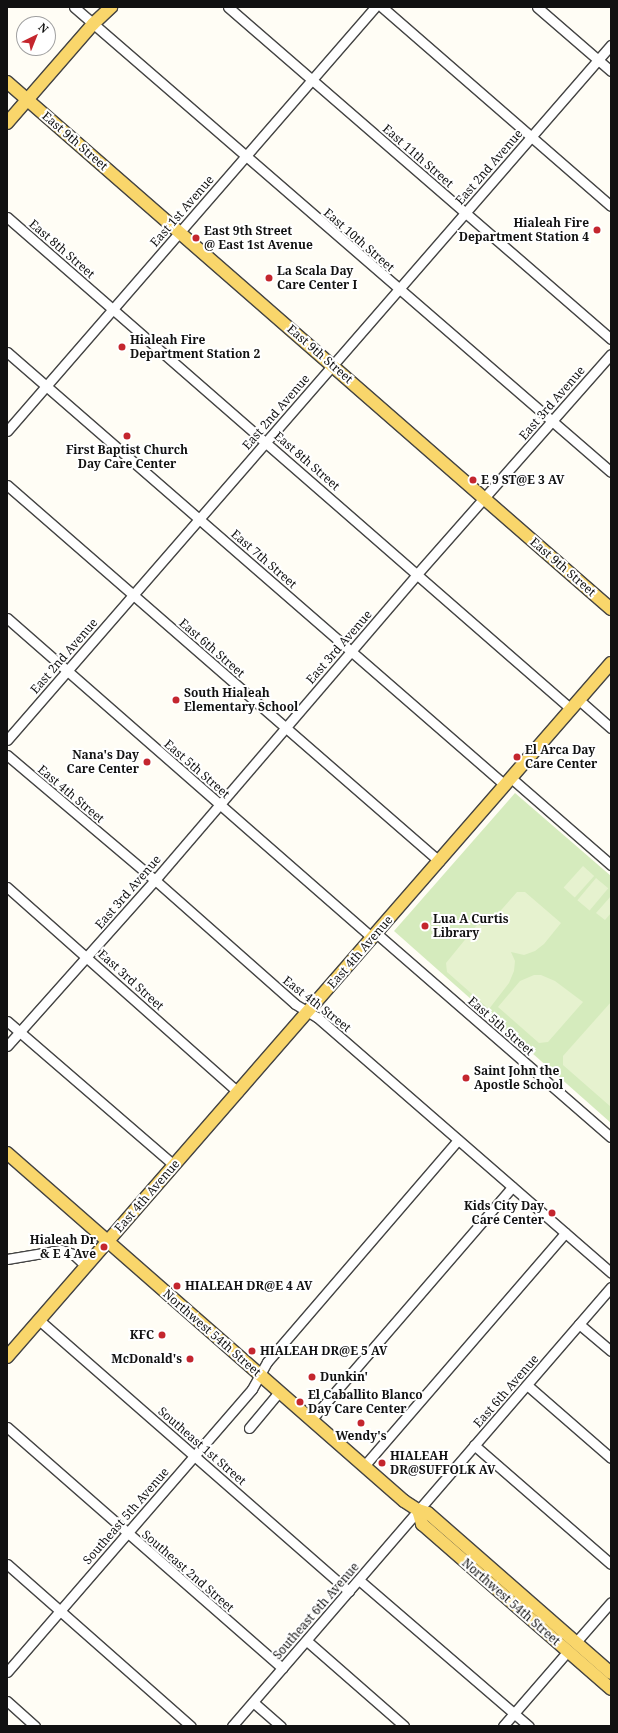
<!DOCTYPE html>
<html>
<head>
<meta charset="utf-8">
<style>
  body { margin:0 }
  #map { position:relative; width:618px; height:1733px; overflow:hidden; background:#fffdf5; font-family:"Noto Serif",serif }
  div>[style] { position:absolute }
  .green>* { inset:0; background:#d5ebbd }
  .pitch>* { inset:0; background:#e6f2cf; transform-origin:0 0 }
  .roads { filter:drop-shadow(1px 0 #444) drop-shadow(-1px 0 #444) drop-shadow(0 1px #444) drop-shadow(0 -1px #444) }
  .minor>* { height:9px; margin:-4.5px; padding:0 4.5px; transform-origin:4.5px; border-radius:4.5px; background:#fff }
  .major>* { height:12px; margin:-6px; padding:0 6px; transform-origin:6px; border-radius:6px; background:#f9d66b }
  .dots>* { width:11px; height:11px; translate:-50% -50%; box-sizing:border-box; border:2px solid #fff; border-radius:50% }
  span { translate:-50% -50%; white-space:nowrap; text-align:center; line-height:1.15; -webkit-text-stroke:4px #fff; paint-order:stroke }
  .street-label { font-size:12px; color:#111 }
  .poi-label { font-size:12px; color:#111; font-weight:700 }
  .right { translate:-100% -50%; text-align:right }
  .left { translate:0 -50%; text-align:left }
  .frame { position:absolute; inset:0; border:8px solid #111; pointer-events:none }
  .north { position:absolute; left:16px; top:16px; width:40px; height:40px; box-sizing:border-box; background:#fff; border:1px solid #a0a0a0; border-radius:50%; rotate:43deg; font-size:11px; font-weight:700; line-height:16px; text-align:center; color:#111 }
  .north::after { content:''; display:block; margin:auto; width:14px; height:18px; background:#c4262e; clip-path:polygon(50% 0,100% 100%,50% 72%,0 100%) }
</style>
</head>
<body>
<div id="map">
  <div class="green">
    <div style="clip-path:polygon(515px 793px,611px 876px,611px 1123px,394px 931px)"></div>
  </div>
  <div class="pitch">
    <div style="left:583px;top:866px;width:15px;height:29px;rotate:42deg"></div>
    <div style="left:596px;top:878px;width:16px;height:29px;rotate:40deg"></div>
    <div style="clip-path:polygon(517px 892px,525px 892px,561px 923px,544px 944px,535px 951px,524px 955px,511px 952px,515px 961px,514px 971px,509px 983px,489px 1009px,447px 972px,446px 963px,477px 925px,487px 926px)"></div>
    <div style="clip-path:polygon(611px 896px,611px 913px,605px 920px,596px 913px)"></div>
    <div style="clip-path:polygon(534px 975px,541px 975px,555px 981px,583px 1002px,548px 1042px,539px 1043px,498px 1007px,520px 981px)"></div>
    <div style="clip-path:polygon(611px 1002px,611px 1107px,563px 1065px,563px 1056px)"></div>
  </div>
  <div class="roads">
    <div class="minor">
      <div style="left:74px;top:7px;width:710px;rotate:40.89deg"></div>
      <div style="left:228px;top:7px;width:507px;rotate:40.92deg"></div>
      <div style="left:382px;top:7px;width:303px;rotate:41deg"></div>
      <div style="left:537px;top:7px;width:98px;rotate:40.9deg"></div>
      <div style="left:7px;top:217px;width:748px;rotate:41.1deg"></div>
      <div style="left:7px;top:352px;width:660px;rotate:41.01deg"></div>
      <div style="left:7px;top:431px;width:561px;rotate:-49.04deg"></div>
      <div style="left:7px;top:485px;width:573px;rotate:41.04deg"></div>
      <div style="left:7px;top:618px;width:485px;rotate:41.2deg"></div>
      <div style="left:579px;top:700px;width:43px;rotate:41.2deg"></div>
      <div style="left:7px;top:740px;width:921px;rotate:-49.01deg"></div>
      <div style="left:7px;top:755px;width:194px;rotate:40.2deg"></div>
      <div style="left:155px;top:880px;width:187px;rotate:41.5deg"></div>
      <div style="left:295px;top:1004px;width:26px;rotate:31deg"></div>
      <div style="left:317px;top:1017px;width:390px;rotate:41deg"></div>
      <div style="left:511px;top:778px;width:133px;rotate:41deg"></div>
      <div style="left:7px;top:887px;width:309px;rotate:41.6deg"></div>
      <div style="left:376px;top:933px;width:311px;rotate:41deg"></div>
      <div style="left:7px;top:1021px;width:221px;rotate:40.8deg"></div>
      <div style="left:7px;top:1046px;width:222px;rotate:-48.3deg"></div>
      <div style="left:155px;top:880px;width:403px;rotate:-49.4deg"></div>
      <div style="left:417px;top:574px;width:293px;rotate:-48.6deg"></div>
      <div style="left:7px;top:1259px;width:55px;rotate:-9.5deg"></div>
      <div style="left:61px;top:1250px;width:13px;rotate:18deg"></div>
      <div style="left:73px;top:1254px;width:18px;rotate:43deg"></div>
      <div style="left:39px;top:1320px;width:412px;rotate:41.2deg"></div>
      <div style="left:579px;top:1324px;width:42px;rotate:40.2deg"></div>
      <div style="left:527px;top:1385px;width:111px;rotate:41deg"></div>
      <div style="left:311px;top:1420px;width:308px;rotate:-49.2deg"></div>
      <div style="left:7px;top:1427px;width:366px;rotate:41.2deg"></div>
      <div style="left:249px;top:1428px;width:47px;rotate:-50.2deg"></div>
      <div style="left:474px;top:1445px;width:181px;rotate:41deg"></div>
      <div style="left:364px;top:1466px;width:308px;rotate:-49.2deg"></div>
      <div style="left:7px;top:1564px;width:245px;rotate:41.4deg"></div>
      <div style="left:359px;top:1580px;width:224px;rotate:40.7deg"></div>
      <div style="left:307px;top:1641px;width:129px;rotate:41.2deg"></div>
      <div style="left:576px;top:1642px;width:53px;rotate:-48.8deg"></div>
      <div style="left:7px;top:1672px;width:374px;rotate:-49.1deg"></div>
      <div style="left:252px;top:1389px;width:31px;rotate:-61deg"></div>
      <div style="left:267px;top:1362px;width:293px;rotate:-49.3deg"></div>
      <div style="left:7px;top:1701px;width:38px;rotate:42deg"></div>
      <div style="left:253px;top:1702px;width:37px;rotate:41deg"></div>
      <div style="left:232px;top:1726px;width:580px;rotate:-49.2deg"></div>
      <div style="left:503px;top:1726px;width:99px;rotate:-49.1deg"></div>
    </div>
    <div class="major">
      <div style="left:7px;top:82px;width:802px;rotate:41.11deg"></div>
      <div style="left:7px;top:123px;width:131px;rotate:-49deg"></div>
      <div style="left:93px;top:24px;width:25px;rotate:-43deg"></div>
      <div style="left:7px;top:1153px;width:528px;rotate:41.24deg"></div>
      <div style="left:404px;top:1501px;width:17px;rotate:33deg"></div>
      <div style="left:418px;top:1510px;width:10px;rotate:17deg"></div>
      <div style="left:428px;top:1513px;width:243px;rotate:41.2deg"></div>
      <div style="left:7px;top:1357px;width:920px;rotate:-48.97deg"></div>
      <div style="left:418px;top:1510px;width:15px;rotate:74deg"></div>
      <div style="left:422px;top:1524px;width:251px;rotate:41.1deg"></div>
    </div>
  </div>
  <div class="dots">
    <div style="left:597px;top:230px;background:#c4262e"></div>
    <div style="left:196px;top:238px;background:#c4262e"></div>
    <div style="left:269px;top:278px;background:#c4262e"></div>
    <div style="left:122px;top:347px;background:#c4262e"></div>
    <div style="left:127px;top:436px;background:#c4262e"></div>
    <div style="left:473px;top:480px;background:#c4262e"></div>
    <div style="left:176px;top:700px;background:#c4262e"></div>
    <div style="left:517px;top:757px;background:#c4262e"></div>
    <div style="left:147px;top:762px;background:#c4262e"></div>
    <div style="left:425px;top:926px;background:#c4262e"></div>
    <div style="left:466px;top:1078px;background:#c4262e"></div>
    <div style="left:552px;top:1213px;background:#c4262e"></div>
    <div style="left:104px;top:1247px;background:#c4262e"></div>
    <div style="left:177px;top:1286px;background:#c4262e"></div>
    <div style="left:162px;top:1335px;background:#c4262e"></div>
    <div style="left:252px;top:1351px;background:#c4262e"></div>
    <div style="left:190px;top:1359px;background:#c4262e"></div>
    <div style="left:312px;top:1377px;background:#c4262e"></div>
    <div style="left:300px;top:1402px;background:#c4262e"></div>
    <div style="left:361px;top:1423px;background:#c4262e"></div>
    <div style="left:382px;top:1463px;background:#c4262e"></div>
  </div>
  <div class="street-label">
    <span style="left:75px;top:141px;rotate:41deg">East 9th Street</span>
    <span style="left:418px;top:156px;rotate:41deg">East 11th Street</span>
    <span style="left:489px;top:167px;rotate:-49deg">East 2nd Avenue</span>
    <span style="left:182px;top:211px;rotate:-49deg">East 1st Avenue</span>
    <span style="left:359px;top:240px;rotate:41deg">East 10th Street</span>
    <span style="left:62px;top:249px;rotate:41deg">East 8th Street</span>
    <span style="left:320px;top:354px;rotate:41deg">East 9th Street</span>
    <span style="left:552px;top:403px;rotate:-49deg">East 3rd Avenue</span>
    <span style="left:276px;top:412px;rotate:-49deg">East 2nd Avenue</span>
    <span style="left:307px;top:461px;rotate:41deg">East 8th Street</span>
    <span style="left:264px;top:559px;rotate:41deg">East 7th Street</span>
    <span style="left:563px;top:567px;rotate:41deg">East 9th Street</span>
    <span style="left:339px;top:647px;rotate:-49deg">East 3rd Avenue</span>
    <span style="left:212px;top:648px;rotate:41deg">East 6th Street</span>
    <span style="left:64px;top:656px;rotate:-49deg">East 2nd Avenue</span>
    <span style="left:197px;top:769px;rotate:41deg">East 5th Street</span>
    <span style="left:71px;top:794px;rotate:40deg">East 4th Street</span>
    <span style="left:128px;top:892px;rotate:-49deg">East 3rd Avenue</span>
    <span style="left:360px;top:952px;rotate:-49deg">East 4th Avenue</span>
    <span style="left:131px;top:980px;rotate:42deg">East 3rd Street</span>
    <span style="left:317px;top:1004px;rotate:38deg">East 4th Street</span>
    <span style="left:501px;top:1026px;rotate:41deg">East 5th Street</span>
    <span style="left:147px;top:1196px;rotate:-49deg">East 4th Avenue</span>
    <span style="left:212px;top:1333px;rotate:41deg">Northwest 54th Street</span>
    <span style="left:506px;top:1391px;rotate:-49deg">East 6th Avenue</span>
    <span style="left:202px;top:1446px;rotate:41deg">Southeast 1st Street</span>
    <span style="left:126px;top:1516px;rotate:-49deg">Southeast 5th Avenue</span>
    <span style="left:188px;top:1571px;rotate:41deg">Southeast 2nd Street</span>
    <span style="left:511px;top:1602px;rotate:41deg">Northwest 54th Street</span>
    <span style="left:316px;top:1611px;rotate:-49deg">Southeast 6th Avenue</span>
  </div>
  <div class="poi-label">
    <span class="right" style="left:589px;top:230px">Hialeah Fire<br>Department Station 4</span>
    <span class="left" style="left:204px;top:238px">East 9th Street<br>@ East 1st Avenue</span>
    <span class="left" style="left:277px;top:278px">La Scala Day<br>Care Center I</span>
    <span class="left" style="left:130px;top:347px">Hialeah Fire<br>Department Station 2</span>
    <span style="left:127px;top:457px">First Baptist Church<br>Day Care Center</span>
    <span class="left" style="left:481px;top:480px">E 9 ST@E 3 AV</span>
    <span class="left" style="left:184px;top:700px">South Hialeah<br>Elementary School</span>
    <span class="left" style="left:525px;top:757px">El Arca Day<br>Care Center</span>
    <span class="right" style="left:139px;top:762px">Nana's Day<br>Care Center</span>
    <span class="left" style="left:433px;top:926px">Lua A Curtis<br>Library</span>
    <span class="left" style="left:474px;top:1078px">Saint John the<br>Apostle School</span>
    <span class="right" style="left:544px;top:1213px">Kids City Day<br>Care Center</span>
    <span class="right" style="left:96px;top:1247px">Hialeah Dr<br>&amp; E 4 Ave</span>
    <span class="left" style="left:185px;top:1286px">HIALEAH DR@E 4 AV</span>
    <span class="right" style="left:154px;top:1335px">KFC</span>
    <span class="left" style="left:260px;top:1351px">HIALEAH DR@E 5 AV</span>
    <span class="right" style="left:182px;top:1359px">McDonald's</span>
    <span class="left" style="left:320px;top:1377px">Dunkin'</span>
    <span class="left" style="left:308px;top:1402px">El Caballito Blanco<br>Day Care Center</span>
    <span style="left:361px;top:1436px">Wendy's</span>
    <span class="left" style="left:390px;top:1463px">HIALEAH<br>DR@SUFFOLK AV</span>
  </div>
  <div class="frame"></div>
  <div class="north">N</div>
</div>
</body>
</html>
